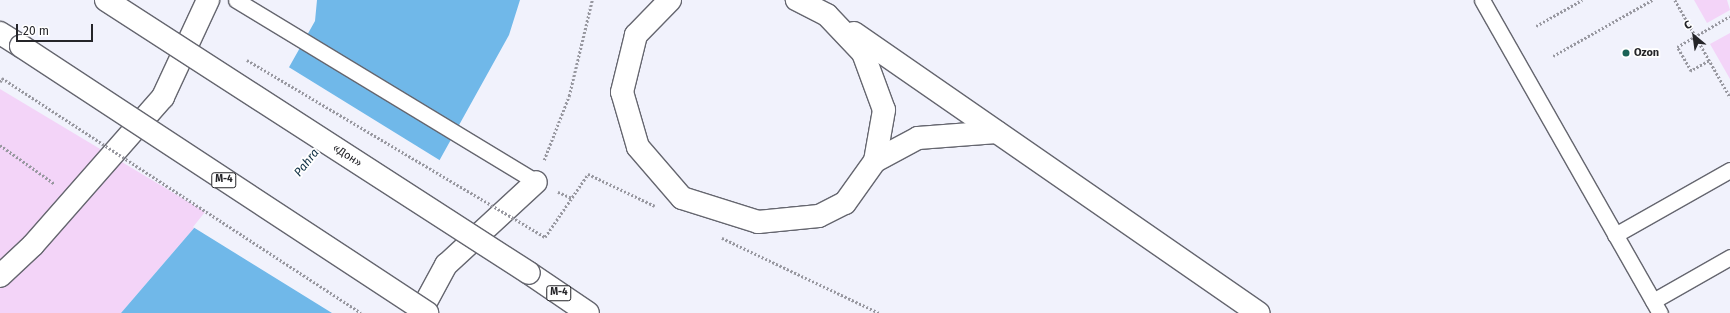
<!DOCTYPE html>
<html>
<head>
<meta charset="utf-8">
<style>
  body { margin:0 }
  #map { position:relative; width:1730px; height:313px; overflow:hidden; background:#f1f2fc; font-family:"Fira Sans",sans-serif }
  div>[style] { position:absolute }
  .green>* { inset:0; background:#f3d4f8 }
  .water>* { inset:0; background:#70b8e9 }
  .pier>* { inset:0; background:#f1f2fc }
  .path>* { height:2.5px; margin-top:-1.25px; transform-origin:0; background:repeating-linear-gradient(90deg,#9898a0 0 2px,transparent 0 4px) }
  .roads { filter:drop-shadow(1px 0 #65666f) drop-shadow(-1px 0 #65666f) drop-shadow(0 1px #65666f) drop-shadow(0 -1px #65666f) }
  .service>* { height:15px; margin:-7.5px; padding:0 7.5px; transform-origin:7.5px; border-radius:7.5px; background:#fff }
  .minor>* { height:22px; margin:-11px; padding:0 11px; transform-origin:11px; border-radius:11px; background:#fff }
  .motorway>* { height:22px; margin:-11px; padding:0 11px; transform-origin:11px; border-radius:11px; background:#fff }
  .path-bridge>* { height:2.5px; margin-top:-1.25px; transform-origin:0; background:repeating-linear-gradient(90deg,#9898a0 0 2px,transparent 0 4px) }
  .bridges { filter:drop-shadow(1px 0 #65666f) drop-shadow(-1px 0 #65666f) drop-shadow(0 1px #65666f) drop-shadow(0 -1px #65666f) }
  .motorway-bridge>* { height:22px; margin:-11px; padding:0 11px; transform-origin:11px; border-radius:11px; background:#fff }
  .dots>* { width:11px; height:11px; translate:-50% -50%; box-sizing:border-box; border:2px solid #fff; border-radius:50% }
  span { translate:-50% -50%; white-space:nowrap; text-align:center; line-height:1.15; -webkit-text-stroke:3.5px #fff; paint-order:stroke }
  .shield-label span { padding:1px 3px; background:#fff; border:1px solid; border-radius:3px; -webkit-text-stroke-width:0 }
  .shield-label { font-size:10px; color:#252529; font-weight:700 }
  .poi-label { font-size:11px; color:#252529; font-weight:700 }
  .left { translate:0 -50%; text-align:left }
  .street-label { font-size:11px; color:#252529 }
  .water-label { font-size:12px; color:#0f2f43; font-style:italic }
  .north { position:absolute; left:1674px; top:16px; width:40px; height:40px; -webkit-text-stroke:3px #fff; paint-order:stroke; rotate:331deg; font-size:11px; font-weight:700; line-height:16px; text-align:center; color:#252529 }
  .north::after { content:''; display:block; margin:auto; width:14px; height:18px; background:#252529; clip-path:polygon(50% 0,100% 100%,50% 72%,0 100%) }
  .scale { position:absolute; left:16px; top:24px; width:77px; height:18px; box-sizing:border-box; border:2px solid #252529; border-top:0; padding-left:5px; font-size:12px; line-height:14px; white-space:nowrap; color:#252529; -webkit-text-stroke:3px #fff; paint-order:stroke }
</style>
</head>
<body>
<div id="map">
  <div class="green">
    <div style="clip-path:polygon(1694px 0,1727px 0,1730px 10px,1707px 23px)"></div>
    <div style="clip-path:polygon(1730px 33px,1730px 79px,1710px 44px)"></div>
    <div style="clip-path:polygon(0 89px,207px 213px,121px 313px,0 313px)"></div>
  </div>
  <div class="water">
    <div style="clip-path:polygon(317px 0,520px 0,509px 35px,423px 190px,359px 313px,121px 313px,207px 213px,315px 21px)"></div>
  </div>
  <div class="pier">
    <div style="clip-path:polygon(287px 66px,441px 161px,425px 191px,406px 248px,361px 313px,332px 313px,193px 227px,205px 212px)"></div>
  </div>
  <div class="path">
    <div style="left:1675px;top:0;width:112px;rotate:60.4deg"></div>
    <div style="left:1536px;top:26px;width:53px;rotate:-29.5deg"></div>
    <div style="left:1553px;top:56px;width:114px;rotate:-29.5deg"></div>
    <div style="left:1709px;top:61px;width:21px;rotate:151deg"></div>
    <div style="left:1691px;top:71px;width:28px;rotate:-120deg"></div>
    <div style="left:1677px;top:47px;width:61px;rotate:-30.3deg"></div>
    <div style="left:0;top:82px;width:4px;rotate:-63deg"></div>
    <div style="left:0;top:145px;width:67px;rotate:35.3deg"></div>
    <div style="left:544px;top:160px;width:69px;rotate:-68.7deg"></div>
    <div style="left:569px;top:96px;width:99px;rotate:-76.5deg"></div>
    <div style="left:558px;top:192px;width:15px;rotate:23deg"></div>
    <div style="left:545px;top:237px;width:76px;rotate:-55.7deg"></div>
    <div style="left:588px;top:174px;width:74px;rotate:25.5deg"></div>
    <div style="left:722px;top:238px;width:174px;rotate:25.5deg"></div>
  </div>
  <div class="roads">
    <div class="service">
      <div style="left:236px;top:0;width:351px;rotate:31.2deg"></div>
      <div style="left:1482px;top:0;width:360px;rotate:60.4deg"></div>
      <div style="left:1615px;top:235px;width:132px;rotate:-29.5deg"></div>
      <div style="left:1653px;top:301px;width:89px;rotate:-29.7deg"></div>
    </div>
    <div class="minor">
      <div style="left:670px;top:0;width:49px;rotate:134.2deg"></div>
      <div style="left:636px;top:35px;width:59px;rotate:103.8deg"></div>
      <div style="left:622px;top:92px;width:57px;rotate:73.8deg"></div>
      <div style="left:638px;top:147px;width:67px;rotate:49.2deg"></div>
      <div style="left:682px;top:198px;width:80px;rotate:17.5deg"></div>
      <div style="left:758px;top:222px;width:61px;rotate:-5.6deg"></div>
      <div style="left:819px;top:216px;width:29px;rotate:-27deg"></div>
      <div style="left:845px;top:203px;width:52px;rotate:-54.5deg"></div>
      <div style="left:875px;top:161px;width:52px;rotate:-80deg"></div>
      <div style="left:884px;top:110px;width:61px;rotate:-110.2deg"></div>
      <div style="left:863px;top:53px;width:52px;rotate:-133.5deg"></div>
      <div style="left:827px;top:15px;width:34px;rotate:-153deg"></div>
      <div style="left:854px;top:33px;width:492px;rotate:34.7deg"></div>
      <div style="left:875px;top:161px;width:49px;rotate:-28.1deg"></div>
      <div style="left:918px;top:138px;width:79px;rotate:-4.3deg"></div>
      <div style="left:0;top:276px;width:45px;rotate:-43.2deg"></div>
      <div style="left:33px;top:245px;width:197px;rotate:-48.7deg"></div>
      <div style="left:163px;top:97px;width:107px;rotate:-65.1deg"></div>
      <div style="left:420px;top:313px;width:55px;rotate:-61.6deg"></div>
      <div style="left:446px;top:265px;width:122px;rotate:-42.7deg"></div>
    </div>
    <div class="motorway">
      <div style="left:0;top:33px;width:25px;rotate:32deg"></div>
      <div style="left:529px;top:273px;width:71px;rotate:34.1deg"></div>
    </div>
  </div>
  <div class="path-bridge">
    <div style="left:247px;top:60px;width:347px;rotate:30.7deg"></div>
    <div style="left:2px;top:78px;width:429px;rotate:33.2deg"></div>
  </div>
  <div class="bridges">
    <div class="motorway-bridge">
      <div style="left:106px;top:0;width:503px;rotate:32.84deg"></div>
      <div style="left:21px;top:46px;width:486px;rotate:33.3deg"></div>
    </div>
  </div>
  <div class="dots">
    <div style="left:1626px;top:53px;background:#1c6356"></div>
  </div>
  <div class="shield-label">
    <span style="left:224px;top:180px">М-4</span>
    <span style="left:559px;top:293px">М-4</span>
  </div>
  <div class="poi-label">
    <span class="left" style="left:1634px;top:53px">Ozon</span>
  </div>
  <div class="street-label">
    <span style="left:347px;top:156px;rotate:33deg">«Дон»</span>
  </div>
  <div class="water-label">
    <span style="left:307px;top:163px;rotate:-51deg">Pahra</span>
  </div>
  <div class="north">С</div>
  <div class="scale">20 m</div>
</div>
</body>
</html>
